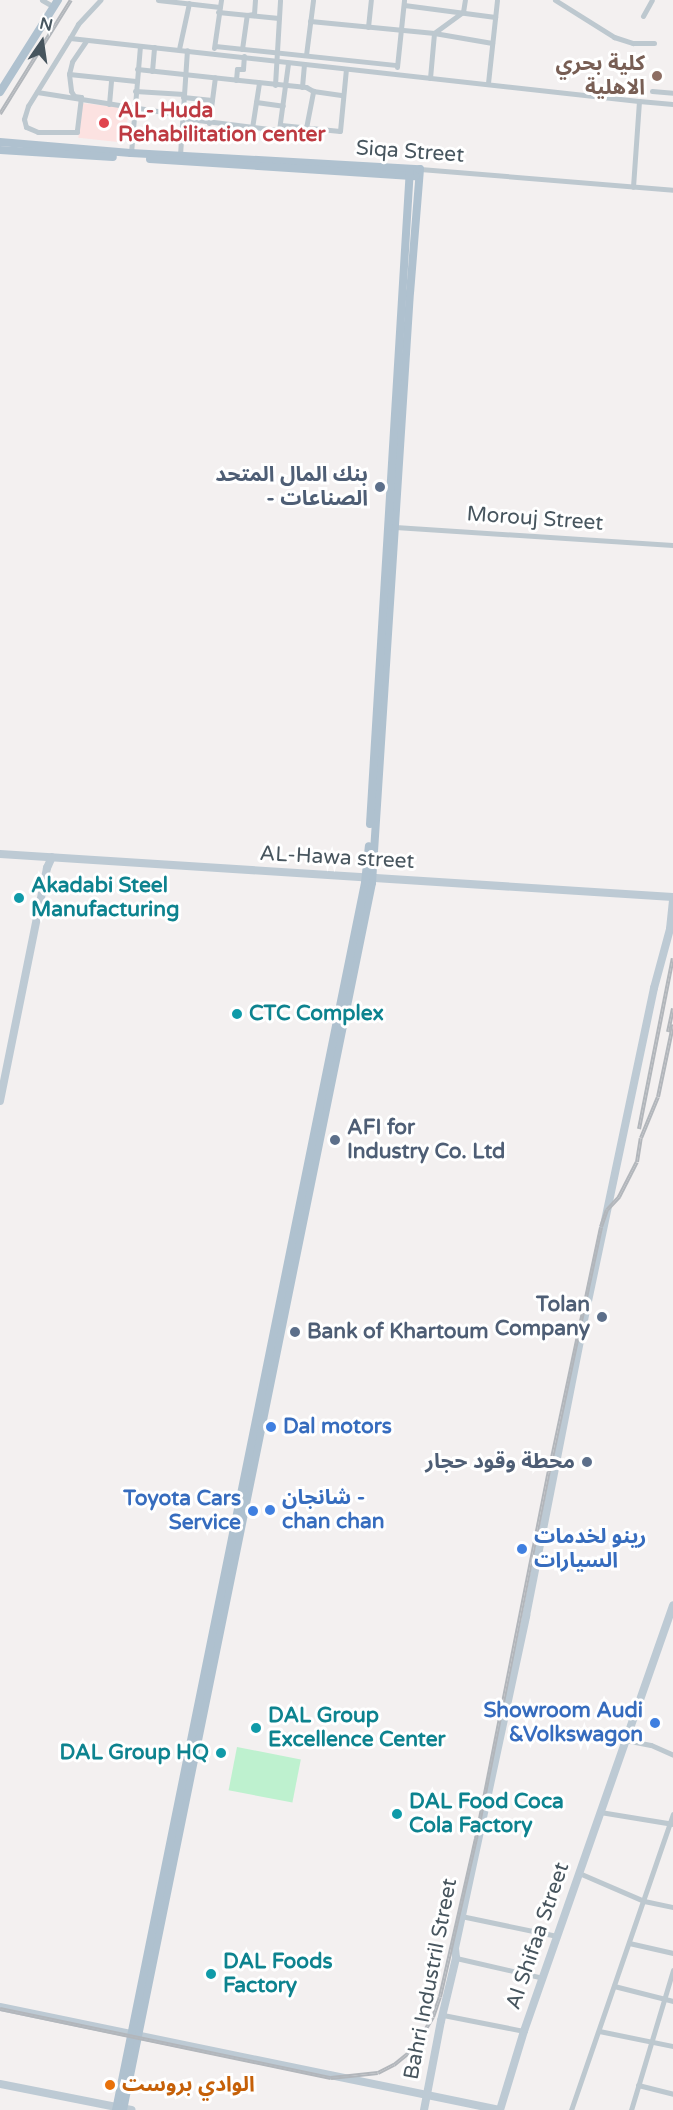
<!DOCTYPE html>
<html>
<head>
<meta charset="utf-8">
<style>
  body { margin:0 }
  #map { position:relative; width:673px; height:2110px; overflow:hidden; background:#f3f0f0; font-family:"Varela Round","Noto Sans Arabic",sans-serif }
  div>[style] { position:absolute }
  .medical>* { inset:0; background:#fce2e1; transform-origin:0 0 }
  .green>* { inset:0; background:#bef1cf; transform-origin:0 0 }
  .street>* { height:5px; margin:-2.5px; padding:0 2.5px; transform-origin:2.5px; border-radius:2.5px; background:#bdc8cf }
  .secondary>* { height:8px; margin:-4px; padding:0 4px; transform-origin:4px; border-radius:4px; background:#bdcad4 }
  .primary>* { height:8px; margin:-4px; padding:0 4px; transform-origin:4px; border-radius:4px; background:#afc1cf }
  .rail>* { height:4px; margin-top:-2px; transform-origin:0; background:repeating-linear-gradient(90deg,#fff 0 4.5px,#b2b6bb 0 9px); box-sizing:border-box; border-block:2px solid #b2b6bb }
  .dots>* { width:16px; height:16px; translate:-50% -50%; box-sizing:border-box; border:3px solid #fff; border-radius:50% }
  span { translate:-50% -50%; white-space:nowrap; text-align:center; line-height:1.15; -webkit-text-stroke:6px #fff; paint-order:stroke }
  .education-label { font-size:21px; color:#785e54; font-weight:700 }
  .right { translate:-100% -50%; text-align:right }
  .health-label { font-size:21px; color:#be3a42; font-weight:700 }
  .left { translate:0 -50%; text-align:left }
  .street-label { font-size:21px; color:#47555e }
  .service-label { font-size:21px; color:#4e5e75; font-weight:700 }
  .culture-label { font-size:21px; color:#0d838f; font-weight:700 }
  .shop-label { font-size:21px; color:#366cbe; font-weight:700 }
  .food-label { font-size:21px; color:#c56008; font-weight:700 }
  .north { position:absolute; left:12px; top:12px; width:60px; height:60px; -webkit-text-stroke:4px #fff; paint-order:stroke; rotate:13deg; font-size:16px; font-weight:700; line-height:24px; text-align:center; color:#47555e }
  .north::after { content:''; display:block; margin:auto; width:21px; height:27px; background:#47555e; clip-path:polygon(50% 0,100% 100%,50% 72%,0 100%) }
</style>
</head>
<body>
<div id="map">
  <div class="medical">
    <div style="left:82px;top:103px;width:47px;height:35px;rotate:6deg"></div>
  </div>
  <div class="green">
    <div style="left:237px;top:1747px;width:65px;height:44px;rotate:11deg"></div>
  </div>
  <div class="street">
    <div style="left:42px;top:0;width:8px;rotate:30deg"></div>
    <div style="left:158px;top:0;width:62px;rotate:6.4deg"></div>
    <div style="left:555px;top:0;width:70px;rotate:32.1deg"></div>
    <div style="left:614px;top:37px;width:20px;rotate:18deg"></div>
    <div style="left:633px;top:43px;width:21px"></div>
    <div style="left:404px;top:5px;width:92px;rotate:7.5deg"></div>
    <div style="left:218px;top:12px;width:61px;rotate:5.6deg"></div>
    <div style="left:643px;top:16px;width:18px;rotate:-61deg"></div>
    <div style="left:310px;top:21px;width:125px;rotate:5.5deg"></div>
    <div style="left:434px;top:33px;width:59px;rotate:9.8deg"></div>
    <div style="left:368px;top:27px;width:27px;rotate:-84deg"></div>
    <div style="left:70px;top:38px;width:16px;rotate:-60deg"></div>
    <div style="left:78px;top:24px;width:33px;rotate:-47deg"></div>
    <div style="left:86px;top:41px;width:25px;rotate:124deg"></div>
    <div style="left:72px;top:62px;width:12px;rotate:104deg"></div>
    <div style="left:69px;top:74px;width:17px;rotate:83deg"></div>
    <div style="left:71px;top:91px;width:6px;rotate:59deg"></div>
    <div style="left:74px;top:96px;width:7px;rotate:8deg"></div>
    <div style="left:81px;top:97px;width:35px;rotate:97deg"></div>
    <div style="left:77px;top:132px;width:39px;rotate:180deg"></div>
    <div style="left:38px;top:132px;width:13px;rotate:-157deg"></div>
    <div style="left:26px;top:127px;width:8px;rotate:-104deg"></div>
    <div style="left:24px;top:119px;width:14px;rotate:-73deg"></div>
    <div style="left:28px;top:106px;width:80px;rotate:-58.3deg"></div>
    <div style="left:70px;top:38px;width:572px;rotate:6.32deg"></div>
    <div style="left:639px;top:101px;width:86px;rotate:94deg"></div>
    <div style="left:215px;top:46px;width:183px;rotate:6deg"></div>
    <div style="left:214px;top:48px;width:49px;rotate:-81.7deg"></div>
    <div style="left:179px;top:49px;width:47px;rotate:-77.7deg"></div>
    <div style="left:242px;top:49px;width:34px;rotate:-82deg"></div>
    <div style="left:247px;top:15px;width:7px;rotate:-8deg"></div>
    <div style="left:254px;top:14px;width:14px;rotate:-86deg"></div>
    <div style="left:306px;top:55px;width:55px;rotate:-82.7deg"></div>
    <div style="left:397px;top:67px;width:67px;rotate:-84deg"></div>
    <div style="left:137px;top:69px;width:170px;rotate:6.1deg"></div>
    <div style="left:306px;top:87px;width:8px;rotate:30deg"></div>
    <div style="left:313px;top:91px;width:30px;rotate:8deg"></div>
    <div style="left:152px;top:71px;width:24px;rotate:-85deg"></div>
    <div style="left:69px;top:74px;width:67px;rotate:6deg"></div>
    <div style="left:430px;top:78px;width:45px;rotate:-84.9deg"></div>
    <div style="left:434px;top:33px;width:36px;rotate:-36deg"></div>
    <div style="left:463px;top:12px;width:12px;rotate:-81deg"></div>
    <div style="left:236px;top:80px;width:11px;rotate:-85deg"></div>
    <div style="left:237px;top:69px;width:6px"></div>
    <div style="left:243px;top:69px;width:13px;rotate:-86deg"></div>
    <div style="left:488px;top:83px;width:83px;rotate:-83.8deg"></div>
    <div style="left:275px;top:85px;width:85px;rotate:-86.6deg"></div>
    <div style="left:302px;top:87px;width:23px;rotate:-85deg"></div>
    <div style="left:135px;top:91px;width:49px;rotate:3.5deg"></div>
    <div style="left:652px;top:91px;width:21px;rotate:5deg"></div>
    <div style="left:37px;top:92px;width:147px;rotate:9deg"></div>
    <div style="left:183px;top:97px;width:29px;rotate:6deg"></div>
    <div style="left:639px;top:101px;width:34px;rotate:5deg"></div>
    <div style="left:256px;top:102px;width:27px;rotate:8deg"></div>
    <div style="left:109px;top:104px;width:25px;rotate:-85deg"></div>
    <div style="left:182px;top:118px;width:98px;rotate:7.1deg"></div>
    <div style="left:279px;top:130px;width:68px;rotate:-82.3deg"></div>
    <div style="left:209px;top:123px;width:46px;rotate:-82.6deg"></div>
    <div style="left:281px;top:125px;width:59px;rotate:5.8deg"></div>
    <div style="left:340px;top:131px;width:62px;rotate:-84.5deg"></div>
    <div style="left:252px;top:128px;width:46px;rotate:-81.2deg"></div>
    <div style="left:306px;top:128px;width:38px;rotate:-79deg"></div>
    <div style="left:131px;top:153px;width:107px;rotate:-85.2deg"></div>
    <div style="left:180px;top:155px;width:105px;rotate:-86.2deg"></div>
    <div style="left:420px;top:169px;width:254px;rotate:4.7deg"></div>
    <div style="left:395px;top:527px;width:279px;rotate:3.7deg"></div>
    <div style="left:625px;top:1740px;width:26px;rotate:11deg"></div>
    <div style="left:651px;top:1745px;width:24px;rotate:24deg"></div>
    <div style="left:600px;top:1812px;width:74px;rotate:9.3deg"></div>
    <div style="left:579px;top:1873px;width:71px;rotate:23.3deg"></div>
    <div style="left:644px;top:1901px;width:30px;rotate:12deg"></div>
    <div style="left:461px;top:1916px;width:98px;rotate:11.8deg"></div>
    <div style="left:629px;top:1943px;width:45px;rotate:12.8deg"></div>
    <div style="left:456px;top:1958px;width:89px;rotate:12.9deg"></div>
    <div style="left:614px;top:1986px;width:61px;rotate:14.3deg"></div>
    <div style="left:443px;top:2015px;width:83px;rotate:11.2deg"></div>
    <div style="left:599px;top:2031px;width:76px;rotate:11.5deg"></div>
    <div style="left:638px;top:2085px;width:36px;rotate:14deg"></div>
    <div style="left:571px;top:2110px;width:313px;rotate:-71deg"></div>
    <div style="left:631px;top:2110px;width:146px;rotate:-73.3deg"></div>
  </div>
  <div class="secondary">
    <div style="left:0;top:854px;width:674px;rotate:3.66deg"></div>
    <div style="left:0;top:1101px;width:238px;rotate:-78.6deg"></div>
    <div style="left:47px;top:868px;width:12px;rotate:-66deg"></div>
    <div style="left:0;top:2007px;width:510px;rotate:11.64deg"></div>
    <div style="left:0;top:2084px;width:134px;rotate:11.2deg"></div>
    <div style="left:424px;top:2110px;width:91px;rotate:-79.2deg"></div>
    <div style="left:441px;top:2021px;width:65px;rotate:-76.6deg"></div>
    <div style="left:456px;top:1958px;width:10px;rotate:-96deg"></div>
    <div style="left:455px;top:1948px;width:340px;rotate:-77.9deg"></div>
    <div style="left:526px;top:1616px;width:316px;rotate:-78.9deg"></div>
    <div style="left:587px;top:1306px;width:325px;rotate:-78.1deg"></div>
    <div style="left:654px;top:988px;width:61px;rotate:-74.8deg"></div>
    <div style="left:670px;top:929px;width:31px;rotate:-84deg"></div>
    <div style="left:500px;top:2110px;width:83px;rotate:-73.1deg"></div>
    <div style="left:524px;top:2031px;width:451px;rotate:-70.7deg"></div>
  </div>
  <div class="primary">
    <div style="left:0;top:92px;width:109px;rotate:-57.8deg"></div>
    <div style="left:0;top:142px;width:131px;rotate:4.8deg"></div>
    <div style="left:131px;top:153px;width:289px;rotate:3.2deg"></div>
    <div style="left:420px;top:169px;width:123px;rotate:94.6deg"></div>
    <div style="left:410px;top:292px;width:592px;rotate:93.68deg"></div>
    <div style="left:372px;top:883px;width:1252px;rotate:101.47deg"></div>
    <div style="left:0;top:150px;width:113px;rotate:3.5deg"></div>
    <div style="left:150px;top:159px;width:266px;rotate:3.7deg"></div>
    <div style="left:370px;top:824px;width:656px;rotate:-86.51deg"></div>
    <div style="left:116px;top:2110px;width:1252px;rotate:-78.53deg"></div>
    <div style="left:365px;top:883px;width:37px;rotate:-84deg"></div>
  </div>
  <div class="rail">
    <div style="left:0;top:114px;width:134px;rotate:-58.1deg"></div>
    <div style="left:668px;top:1032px;width:24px;rotate:-78deg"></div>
    <div style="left:639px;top:1129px;width:174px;rotate:-78.8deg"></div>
    <div style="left:0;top:2009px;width:338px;rotate:11.8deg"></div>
    <div style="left:331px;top:2078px;width:47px;rotate:-6.1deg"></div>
    <div style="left:378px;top:2073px;width:18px;rotate:-27deg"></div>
    <div style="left:394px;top:2065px;width:19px;rotate:-39deg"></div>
    <div style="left:409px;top:2053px;width:20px;rotate:-53deg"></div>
    <div style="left:421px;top:2037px;width:23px;rotate:-59deg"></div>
    <div style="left:433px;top:2017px;width:21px;rotate:-71deg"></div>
    <div style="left:440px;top:1997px;width:162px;rotate:-77.2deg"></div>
    <div style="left:476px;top:1839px;width:374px;rotate:-78.8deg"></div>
    <div style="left:549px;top:1472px;width:250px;rotate:-78deg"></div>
    <div style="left:601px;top:1227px;width:18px;rotate:-71deg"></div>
    <div style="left:607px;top:1210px;width:18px;rotate:-47deg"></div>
    <div style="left:619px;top:1197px;width:39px;rotate:-63deg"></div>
    <div style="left:637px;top:1162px;width:24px;rotate:-81deg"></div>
    <div style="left:641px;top:1138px;width:44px;rotate:-67.5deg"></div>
    <div style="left:658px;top:1097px;width:74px;rotate:-78.2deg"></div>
  </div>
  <div class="dots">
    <div style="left:657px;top:76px;background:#8d6e63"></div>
    <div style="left:104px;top:123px;background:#e0444e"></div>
    <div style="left:380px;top:487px;background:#5c6f8a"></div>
    <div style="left:19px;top:898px;background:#0f9aa8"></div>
    <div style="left:237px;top:1014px;background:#0f9aa8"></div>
    <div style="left:335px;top:1140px;background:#5c6f8a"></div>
    <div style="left:602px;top:1317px;background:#5c6f8a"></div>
    <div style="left:295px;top:1332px;background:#5c6f8a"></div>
    <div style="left:271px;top:1427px;background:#3f7fe0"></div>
    <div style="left:587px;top:1462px;background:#5c6f8a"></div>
    <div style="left:270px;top:1510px;background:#3f7fe0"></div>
    <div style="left:253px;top:1511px;background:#3f7fe0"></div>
    <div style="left:522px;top:1549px;background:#3f7fe0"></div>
    <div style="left:655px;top:1723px;background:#3f7fe0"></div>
    <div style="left:256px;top:1728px;background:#0f9aa8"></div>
    <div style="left:221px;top:1753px;background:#0f9aa8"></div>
    <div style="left:397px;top:1814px;background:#0f9aa8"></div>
    <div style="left:211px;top:1974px;background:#0f9aa8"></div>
    <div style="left:110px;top:2085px;background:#e8710a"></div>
  </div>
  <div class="education-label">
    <span class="right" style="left:645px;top:76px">كلية بحري<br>الاهلية</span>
  </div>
  <div class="health-label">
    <span class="left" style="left:118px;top:123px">AL- Huda<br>Rehabilitation center</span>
  </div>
  <div class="street-label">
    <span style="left:410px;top:152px;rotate:4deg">Siqa Street</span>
    <span style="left:535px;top:519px;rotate:4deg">Morouj Street</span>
    <span style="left:337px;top:858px;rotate:3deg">AL-Hawa street</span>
    <span style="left:538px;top:1936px;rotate:-71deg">Al Shifaa Street</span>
    <span style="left:431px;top:1979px;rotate:-79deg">Bahri Industril Street</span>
  </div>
  <div class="service-label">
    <span class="right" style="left:368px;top:487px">بنك المال المتحد<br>- الصناعات</span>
    <span class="left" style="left:347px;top:1140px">AFI for<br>Industry Co. Ltd</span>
    <span class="right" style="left:590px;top:1317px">Tolan<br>Company</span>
    <span class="left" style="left:307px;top:1332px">Bank of Khartoum</span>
    <span class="right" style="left:575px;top:1462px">محطة وقود حجار</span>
  </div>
  <div class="culture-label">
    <span class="left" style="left:31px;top:898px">Akadabi Steel<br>Manufacturing</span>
    <span class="left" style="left:249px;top:1014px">CTC Complex</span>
    <span class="left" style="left:268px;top:1728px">DAL Group<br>Excellence Center</span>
    <span class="right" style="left:209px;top:1753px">DAL Group HQ</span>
    <span class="left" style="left:409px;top:1814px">DAL Food Coca<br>Cola Factory</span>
    <span class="left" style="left:223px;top:1974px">DAL Foods<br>Factory</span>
  </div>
  <div class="shop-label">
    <span class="left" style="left:283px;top:1427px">Dal motors</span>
    <span class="left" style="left:282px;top:1510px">شانجان -<br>chan chan</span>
    <span class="right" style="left:241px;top:1511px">Toyota Cars<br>Service</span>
    <span class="left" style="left:534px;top:1549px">رينو لخدمات<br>السيارات</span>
    <span class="right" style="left:643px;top:1723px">Showroom Audi<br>&amp;Volkswagon</span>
  </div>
  <div class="food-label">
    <span class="left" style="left:122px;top:2085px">الوادي بروست</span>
  </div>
  <div class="north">N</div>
</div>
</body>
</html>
